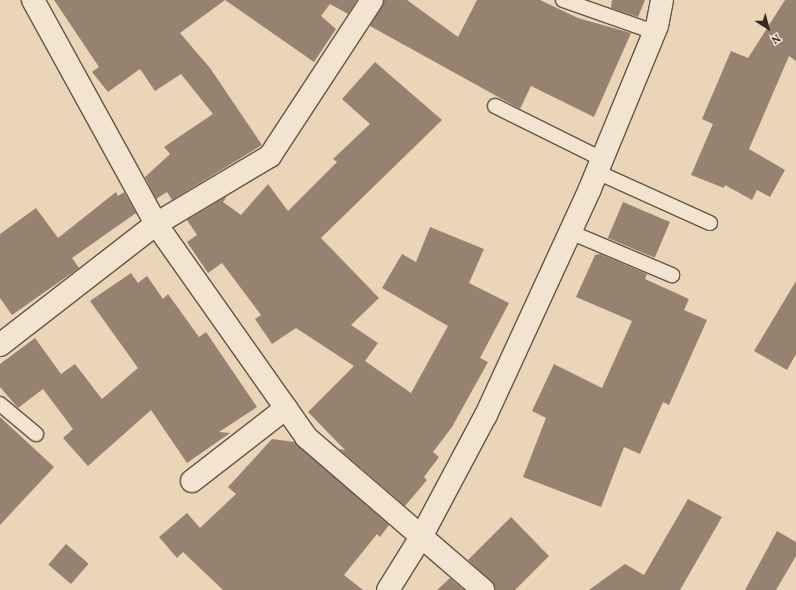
<!DOCTYPE html>
<html>
<head>
<meta charset="utf-8">
<style>
  body { margin:0 }
  #map { position:relative; width:796px; height:590px; overflow:hidden; background:#ebd5b8; font-family:Vollkorn,serif }
  div>[style] { position:absolute }
  .building>* { inset:0; background:#968270; transform-origin:0 0 }
  .roads { filter:drop-shadow(1px 0 #665447) drop-shadow(-1px 0 #665447) drop-shadow(0 1px #665447) drop-shadow(0 -1px #665447) }
  .service>* { height:14px; margin:-7px; padding:0 7px; transform-origin:7px; border-radius:7px; background:#f2e4d1 }
  .minor>* { height:22px; margin:-11px; padding:0 11px; transform-origin:11px; border-radius:11px; background:#f2e4d1 }
  span { translate:-50% -50%; white-space:nowrap; text-align:center; line-height:1.15; -webkit-text-stroke:3px #f2e4d1; paint-order:stroke }
  .north { position:absolute; left:748px; top:8px; width:40px; height:40px; -webkit-text-stroke:3px #f2e4d1; paint-order:stroke; rotate:144deg; font-size:11px; font-weight:700; line-height:16px; text-align:center; color:#3a2921 }
  .north::after { content:''; display:block; margin:auto; width:14px; height:18px; background:#3a2921; clip-path:polygon(50% 0,100% 100%,50% 72%,0 100%) }
</style>
</head>
<body>
<div id="map">
  <div class="building">
    <div style="clip-path:polygon(54px 0,357px 0,348px 14px,330px 4px,321px 16px,336px 29px,314px 62px,225px 0,180px 33px,210px 68px,262px 145px,172px 200px,167px 192px,156px 199px,145px 177px,170px 154px,164px 147px,213px 114px,181px 74px,155px 91px,140px 69px,108px 92px,92px 72px,99px 67px)"></div>
    <div style="clip-path:polygon(384px 0,407px 0,458px 37px,477px 0,540px 0,578px 18px,631px 33px,594px 117px,531px 86px,520px 109px,370px 26px)"></div>
    <div style="clip-path:polygon(612px 0,645px 0,638px 17px,611px 8px)"></div>
    <div style="clip-path:polygon(785px 0,796px 0,796px 61px,789px 56px,749px 149px,785px 170px,770px 197px,757px 190px,752px 200px,725px 185px,724px 188px,691px 175px,713px 124px,702px 119px,731px 51px,748px 58px)"></div>
    <div style="clip-path:polygon(375px 62px,442px 120px,321px 238px,379px 298px,351px 325px,378px 343px,365px 361px,411px 393px,448px 326px,382px 288px,402px 254px,416px 262px,430px 227px,484px 249px,469px 283px,509px 303px,480px 358px,488px 362px,452px 427px,433px 452px,439px 457px,424px 477px,427px 480px,405px 506px,339px 449px,345px 450px,308px 412px,354px 366px,296px 328px,272px 344px,255px 319px,261px 315px,222px 263px,208px 273px,187px 242px,197px 235px,187px 220px,227px 196px,223px 202px,241px 215px,268px 184px,288px 211px,337px 162px,333px 159px,370px 124px,342px 99px)"></div>
    <div style="clip-path:polygon(116px 192px,118px 196px,124px 192px,136px 213px,72px 258px,79px 268px,12px 315px,0 298px,0 234px,36px 208px,58px 238px)"></div>
    <div style="left:623px;top:202px;width:51px;height:39px;rotate:23deg"></div>
    <div style="clip-path:polygon(600px 254px,647px 274px,645px 279px,689px 299px,684px 310px,707px 320px,669px 405px,663px 402px,640px 454px,624px 447px,601px 507px,523px 477px,546px 418px,532px 411px,554px 364px,602px 388px,632px 321px,576px 297px,595px 255px)"></div>
    <div style="clip-path:polygon(131px 273px,138px 283px,147px 276px,163px 299px,168px 294px,199px 337px,206px 332px,257px 407px,219px 432px,230px 433px,187px 463px,151px 410px,88px 466px,63px 438px,73px 429px,43px 389px,18px 408px,0 387px,0 364px,35px 338px,61px 374px,75px 364px,102px 399px,138px 368px,90px 301px)"></div>
    <div style="clip-path:polygon(796px 281px,796px 354px,787px 370px,754px 351px)"></div>
    <div style="clip-path:polygon(0 417px,54px 467px,0 525px)"></div>
    <div style="clip-path:polygon(272px 439px,295px 442px,389px 525px,380px 537px,377px 534px,344px 575px,363px 590px,223px 590px,183px 552px,177px 558px,159px 537px,187px 513px,200px 528px,236px 494px,228px 487px)"></div>
    <div style="clip-path:polygon(688px 499px,722px 517px,680px 590px,589px 590px,625px 564px,644px 575px)"></div>
    <div style="clip-path:polygon(511px 517px,549px 556px,515px 590px,495px 590px,491px 581px,468px 560px)"></div>
    <div style="clip-path:polygon(777px 531px,796px 542px,796px 556px,776px 590px,745px 590px)"></div>
    <div style="left:66px;top:544px;width:30px;height:27px;rotate:41deg"></div>
    <div style="clip-path:polygon(450px 578px,464px 590px,437px 590px)"></div>
  </div>
  <div class="roads">
    <div class="service">
      <div style="left:563px;top:0;width:96px;rotate:19.4deg"></div>
      <div style="left:495px;top:106px;width:119px;rotate:26.4deg"></div>
      <div style="left:597px;top:172px;width:124px;rotate:24.3deg"></div>
      <div style="left:570px;top:232px;width:111px;rotate:22.9deg"></div>
      <div style="left:0;top:404px;width:47px;rotate:39.8deg"></div>
    </div>
    <div class="minor">
      <div style="left:33px;top:0;width:256px;rotate:61.2deg"></div>
      <div style="left:156px;top:224px;width:261px;rotate:54.8deg"></div>
      <div style="left:306px;top:437px;width:234px;rotate:40.8deg"></div>
      <div style="left:0;top:345px;width:197px;rotate:-37.8deg"></div>
      <div style="left:156px;top:224px;width:133px;rotate:-30.8deg"></div>
      <div style="left:270px;top:156px;width:186px;rotate:-56.8deg"></div>
      <div style="left:192px;top:481px;width:119px;rotate:-37.8deg"></div>
      <div style="left:388px;top:590px;width:62px;rotate:-58.1deg"></div>
      <div style="left:421px;top:537px;width:138px;rotate:-62deg"></div>
      <div style="left:486px;top:415px;width:247px;rotate:-65.3deg"></div>
      <div style="left:589px;top:191px;width:178px;rotate:-67.6deg"></div>
      <div style="left:657px;top:26px;width:26px;rotate:-79deg"></div>
    </div>
  </div>
  <div class="north">N</div>
</div>
</body>
</html>
